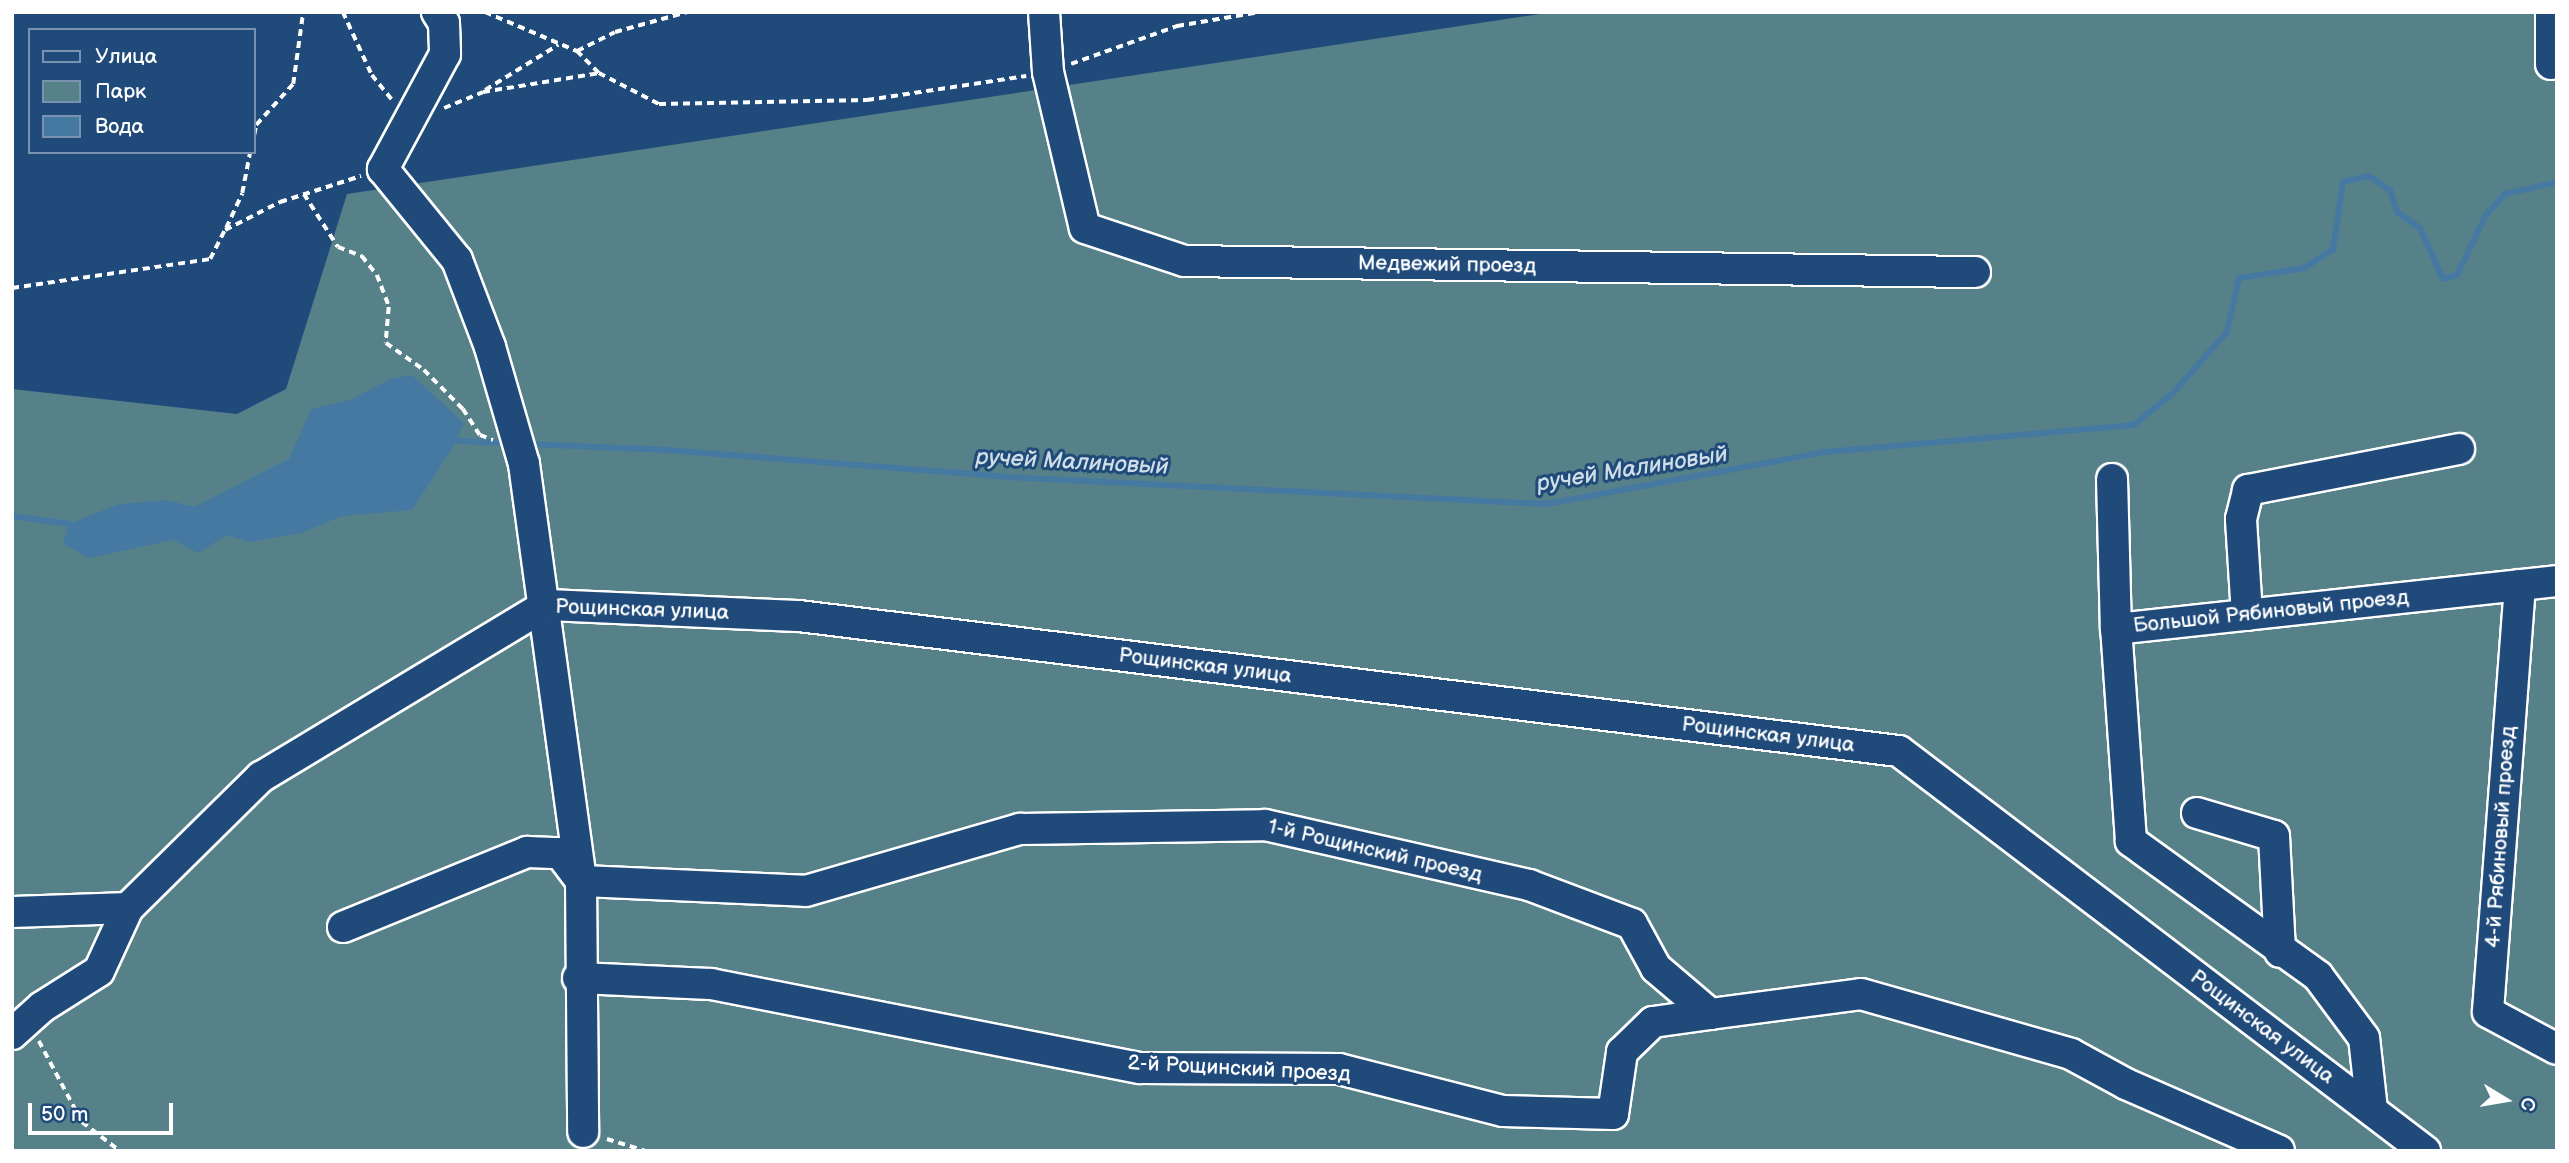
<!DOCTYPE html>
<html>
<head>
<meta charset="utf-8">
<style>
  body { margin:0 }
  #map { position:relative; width:2569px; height:1163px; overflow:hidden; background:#1f4a7a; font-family:"Balsamiq Sans",sans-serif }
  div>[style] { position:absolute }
  .green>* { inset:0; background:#578188 }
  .water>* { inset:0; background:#4579a2 }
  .stream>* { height:6px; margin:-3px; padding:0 3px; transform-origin:3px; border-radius:3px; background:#4579a2 }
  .path>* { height:3.5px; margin-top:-1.75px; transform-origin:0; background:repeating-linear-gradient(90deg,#fff 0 7px,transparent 0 12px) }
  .roads { filter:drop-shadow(2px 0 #fff) drop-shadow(-2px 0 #fff) drop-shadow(0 2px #fff) drop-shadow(0 -2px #fff) }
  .minor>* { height:30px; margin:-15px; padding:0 15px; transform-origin:15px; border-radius:15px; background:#1f4a7a }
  span { translate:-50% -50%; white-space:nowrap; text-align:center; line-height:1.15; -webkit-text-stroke:6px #1f4a7a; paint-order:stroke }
  .street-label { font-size:21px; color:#fff }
  .water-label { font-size:23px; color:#d0dee8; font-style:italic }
  .frame { position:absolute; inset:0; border:14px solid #fff; pointer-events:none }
  .legend { position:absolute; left:28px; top:28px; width:228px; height:126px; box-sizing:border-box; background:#1f4a7a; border:2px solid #7992af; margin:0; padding:9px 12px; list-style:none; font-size:21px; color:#fff }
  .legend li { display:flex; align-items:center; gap:14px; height:35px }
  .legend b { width:35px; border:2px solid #7992af }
  .north { position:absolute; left:2471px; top:1065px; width:70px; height:70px; -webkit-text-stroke:5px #1f4a7a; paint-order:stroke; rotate:101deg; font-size:19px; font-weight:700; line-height:28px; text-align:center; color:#fff }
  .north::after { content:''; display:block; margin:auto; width:24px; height:32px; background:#fff; clip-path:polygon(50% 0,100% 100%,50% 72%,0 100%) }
  .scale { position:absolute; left:28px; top:1103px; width:145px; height:32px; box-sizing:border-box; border:4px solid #fff; border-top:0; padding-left:9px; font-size:21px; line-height:24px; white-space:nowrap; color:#fff; -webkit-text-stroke:5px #1f4a7a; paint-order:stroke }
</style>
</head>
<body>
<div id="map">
  <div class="green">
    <div style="clip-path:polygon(1553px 12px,2557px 12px,2557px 1151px,12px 1151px,12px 389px,237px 414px,286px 389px,347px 194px)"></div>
  </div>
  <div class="water">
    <div style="clip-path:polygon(412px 375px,464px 423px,457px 441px,412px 510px,342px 516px,301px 533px,249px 542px,227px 535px,198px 553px,173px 540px,89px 558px,63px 544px,69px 524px,119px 504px,167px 500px,194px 507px,289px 459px,311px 409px,350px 400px,390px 379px)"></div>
  </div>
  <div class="stream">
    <div style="left:457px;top:441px;width:52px;rotate:2.2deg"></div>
    <div style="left:527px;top:444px;width:140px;rotate:2.5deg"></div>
    <div style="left:667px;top:450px;width:341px;rotate:4.5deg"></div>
    <div style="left:1007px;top:477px;width:541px;rotate:2.86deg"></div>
    <div style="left:1547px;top:504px;width:284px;rotate:-10.6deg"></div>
    <div style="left:1826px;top:452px;width:309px;rotate:-5deg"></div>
    <div style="left:2134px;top:425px;width:50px;rotate:-39.4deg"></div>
    <div style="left:2173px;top:393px;width:81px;rotate:-48.5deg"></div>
    <div style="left:2227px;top:332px;width:55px;rotate:-77.5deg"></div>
    <div style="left:2239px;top:278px;width:66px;rotate:-8.7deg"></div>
    <div style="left:2304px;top:268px;width:35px;rotate:-33deg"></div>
    <div style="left:2333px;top:249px;width:68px;rotate:-81.5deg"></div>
    <div style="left:2343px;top:182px;width:27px;rotate:-13deg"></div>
    <div style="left:2369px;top:176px;width:25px;rotate:34deg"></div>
    <div style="left:2390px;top:190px;width:23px;rotate:72deg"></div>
    <div style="left:2397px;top:212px;width:28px;rotate:35deg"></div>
    <div style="left:2420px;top:228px;width:56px;rotate:65.7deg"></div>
    <div style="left:2443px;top:279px;width:15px;rotate:-16deg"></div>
    <div style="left:2457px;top:275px;width:67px;rotate:-64.2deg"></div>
    <div style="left:2486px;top:215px;width:28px;rotate:-48deg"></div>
    <div style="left:2505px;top:194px;width:53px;rotate:-13deg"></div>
    <div style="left:12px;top:516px;width:58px;rotate:8deg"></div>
  </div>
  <div class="path">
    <div style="left:343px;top:12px;width:69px;rotate:65.3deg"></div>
    <div style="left:372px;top:75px;width:33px;rotate:51deg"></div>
    <div style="left:485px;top:12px;width:100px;rotate:23deg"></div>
    <div style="left:577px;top:51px;width:31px;rotate:45deg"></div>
    <div style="left:599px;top:73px;width:68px;rotate:27.3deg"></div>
    <div style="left:659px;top:104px;width:208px;rotate:-1.1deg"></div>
    <div style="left:867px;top:100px;width:161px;rotate:-8.6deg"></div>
    <div style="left:577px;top:51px;width:42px;rotate:-26.6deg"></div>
    <div style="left:615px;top:32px;width:75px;rotate:-15.5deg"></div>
    <div style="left:1071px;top:64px;width:113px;rotate:-19.7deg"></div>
    <div style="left:1177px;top:26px;width:84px;rotate:-9.6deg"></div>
    <div style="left:485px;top:90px;width:86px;rotate:-31.7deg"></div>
    <div style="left:444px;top:108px;width:42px;rotate:-22.3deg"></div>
    <div style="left:483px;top:92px;width:118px;rotate:-9.3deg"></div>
    <div style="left:254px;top:135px;width:10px;rotate:-79deg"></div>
    <div style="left:256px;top:125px;width:55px;rotate:-47.9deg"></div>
    <div style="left:293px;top:84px;width:73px;rotate:-82.1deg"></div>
    <div style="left:304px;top:194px;width:63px;rotate:57.3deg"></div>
    <div style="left:338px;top:247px;width:26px;rotate:21deg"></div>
    <div style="left:362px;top:256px;width:24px;rotate:52deg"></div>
    <div style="left:377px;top:275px;width:34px;rotate:69deg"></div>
    <div style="left:389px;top:307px;width:36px;rotate:95deg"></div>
    <div style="left:386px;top:343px;width:47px;rotate:35.4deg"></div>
    <div style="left:424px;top:370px;width:55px;rotate:45deg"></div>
    <div style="left:463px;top:409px;width:31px;rotate:57deg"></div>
    <div style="left:480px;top:435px;width:14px;rotate:21deg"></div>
    <div style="left:226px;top:228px;width:38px;rotate:-65deg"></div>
    <div style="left:242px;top:193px;width:42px;rotate:-79deg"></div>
    <div style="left:12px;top:288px;width:200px;rotate:-8.3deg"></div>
    <div style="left:210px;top:259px;width:33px;rotate:-63deg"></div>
    <div style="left:225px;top:230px;width:62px;rotate:-27deg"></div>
    <div style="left:280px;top:202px;width:85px;rotate:-17.8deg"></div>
    <div style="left:39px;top:1041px;width:92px;rotate:62deg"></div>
    <div style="left:82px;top:1122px;width:48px;rotate:37.3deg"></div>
    <div style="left:607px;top:1139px;width:41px;rotate:17.1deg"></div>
  </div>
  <div class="roads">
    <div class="minor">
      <div style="left:437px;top:12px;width:13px;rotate:58deg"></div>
      <div style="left:444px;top:23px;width:31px;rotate:88deg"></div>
      <div style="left:445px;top:54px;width:131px;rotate:118.3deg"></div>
      <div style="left:383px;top:169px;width:117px;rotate:50.9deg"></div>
      <div style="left:457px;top:260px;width:93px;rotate:69.2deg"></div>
      <div style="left:490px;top:347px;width:122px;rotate:73.8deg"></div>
      <div style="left:524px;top:464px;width:421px;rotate:82.2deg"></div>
      <div style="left:581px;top:881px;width:251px;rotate:89.5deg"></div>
      <div style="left:1044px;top:12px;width:60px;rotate:86.2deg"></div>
      <div style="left:1048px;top:72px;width:160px;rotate:76.7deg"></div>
      <div style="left:1085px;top:228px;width:104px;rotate:18.4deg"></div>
      <div style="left:1184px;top:261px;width:791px;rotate:0.8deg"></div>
      <div style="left:2551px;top:64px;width:52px;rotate:-90deg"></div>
      <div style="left:2112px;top:479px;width:150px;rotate:88.5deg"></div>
      <div style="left:2520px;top:585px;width:428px;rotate:94.3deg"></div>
      <div style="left:2488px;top:1012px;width:78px;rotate:28.2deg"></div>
      <div style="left:2247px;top:615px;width:96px;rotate:-93.6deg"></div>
      <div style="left:2241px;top:519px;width:30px;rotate:-76deg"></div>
      <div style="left:2248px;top:490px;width:215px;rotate:-11deg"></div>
      <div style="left:2197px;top:813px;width:80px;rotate:16.6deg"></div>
      <div style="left:2274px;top:836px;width:116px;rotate:87deg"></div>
      <div style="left:12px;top:912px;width:116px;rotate:-2deg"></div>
      <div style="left:343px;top:927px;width:199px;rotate:-22.2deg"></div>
      <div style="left:527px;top:852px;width:33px;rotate:2deg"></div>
      <div style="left:560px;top:853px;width:35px;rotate:53deg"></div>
      <div style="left:581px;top:881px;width:225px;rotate:2.5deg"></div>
      <div style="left:806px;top:891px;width:223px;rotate:-16.2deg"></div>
      <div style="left:1020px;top:829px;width:245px;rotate:-0.9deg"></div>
      <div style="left:1265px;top:825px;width:271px;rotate:12.8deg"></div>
      <div style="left:1529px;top:885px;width:110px;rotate:20.7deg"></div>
      <div style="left:1632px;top:924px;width:50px;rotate:61.4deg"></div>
      <div style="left:1656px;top:968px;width:71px;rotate:40.4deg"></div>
      <div style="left:1710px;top:1014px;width:152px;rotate:-7.5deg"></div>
      <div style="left:1861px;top:994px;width:218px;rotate:15.9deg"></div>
      <div style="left:2071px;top:1054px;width:63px;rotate:28.6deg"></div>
      <div style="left:2126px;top:1084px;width:167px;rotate:23.6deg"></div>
      <div style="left:578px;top:978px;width:133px;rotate:2.6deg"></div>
      <div style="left:711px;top:984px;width:437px;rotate:11.1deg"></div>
      <div style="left:1140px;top:1068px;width:199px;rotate:0.3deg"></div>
      <div style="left:1339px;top:1069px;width:169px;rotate:14.4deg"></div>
      <div style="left:1503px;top:1111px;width:110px;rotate:1.6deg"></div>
      <div style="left:1613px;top:1114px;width:63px;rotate:-81.7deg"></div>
      <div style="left:1622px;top:1052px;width:43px;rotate:-44.1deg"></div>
      <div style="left:1653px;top:1022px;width:58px;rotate:-8deg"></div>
      <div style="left:12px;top:1034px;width:40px;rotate:-42deg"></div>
      <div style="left:42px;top:1007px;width:67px;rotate:-32.3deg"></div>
      <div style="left:99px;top:971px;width:69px;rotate:-65.3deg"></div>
      <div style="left:128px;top:908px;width:187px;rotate:-44.6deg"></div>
      <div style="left:261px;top:777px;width:333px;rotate:-31.1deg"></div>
      <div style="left:546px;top:605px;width:253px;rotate:2.5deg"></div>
      <div style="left:799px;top:616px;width:1108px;rotate:7deg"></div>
      <div style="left:1899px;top:751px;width:661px;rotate:37.25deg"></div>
      <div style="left:2372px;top:1110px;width:72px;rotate:-96.3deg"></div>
      <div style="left:2364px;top:1038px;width:77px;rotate:-126.6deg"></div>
      <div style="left:2318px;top:976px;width:231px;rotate:-144.2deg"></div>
      <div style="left:2131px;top:841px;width:213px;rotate:-94deg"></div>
      <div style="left:2116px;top:629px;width:444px;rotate:-6.2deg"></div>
    </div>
  </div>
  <div class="street-label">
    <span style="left:1447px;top:265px;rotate:1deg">Медвежий проезд</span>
    <span style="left:642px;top:610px;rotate:2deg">Рощинская улица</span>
    <span style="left:2271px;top:612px;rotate:-6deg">Большой Рябиновый проезд</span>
    <span style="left:1205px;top:666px;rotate:7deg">Рощинская улица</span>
    <span style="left:1768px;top:735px;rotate:7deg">Рощинская улица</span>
    <span style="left:2501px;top:837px;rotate:-86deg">4-й Рябиновый проезд</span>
    <span style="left:1375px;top:851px;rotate:13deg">1-й Рощинский проезд</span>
    <span style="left:2262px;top:1027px;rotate:37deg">Рощинская улица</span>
    <span style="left:1239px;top:1069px;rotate:3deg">2-й Рощинский проезд</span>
  </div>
  <div class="water-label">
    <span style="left:1072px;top:462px;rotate:3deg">ручей Малиновый</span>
    <span style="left:1632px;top:469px;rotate:-9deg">ручей Малиновый</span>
  </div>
  <div class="frame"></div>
  <ul class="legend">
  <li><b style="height:9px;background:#1f4a7a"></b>Улица</li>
  <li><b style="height:19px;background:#578188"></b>Парк</li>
  <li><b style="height:19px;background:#4579a2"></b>Вода</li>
  </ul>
  <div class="north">С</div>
  <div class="scale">50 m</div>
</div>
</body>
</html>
